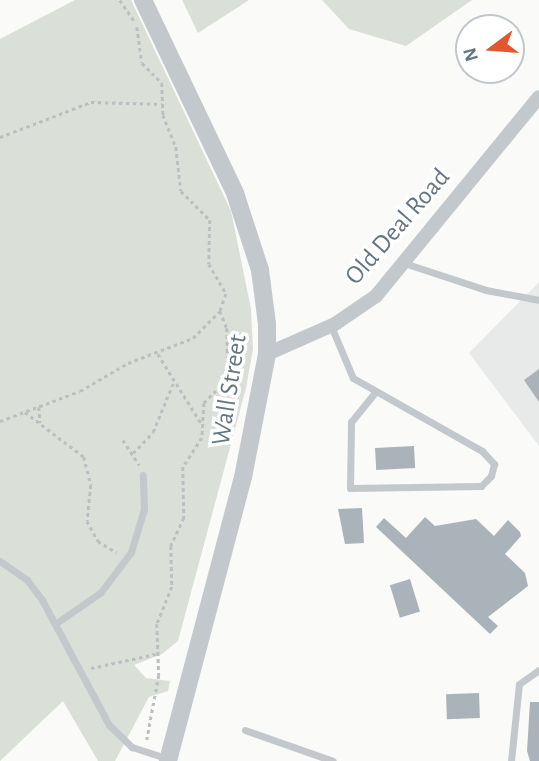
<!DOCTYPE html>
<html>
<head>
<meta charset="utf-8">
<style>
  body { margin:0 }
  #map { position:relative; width:539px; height:761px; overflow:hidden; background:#fafaf8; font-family:"Alegreya Sans",sans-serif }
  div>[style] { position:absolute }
  .built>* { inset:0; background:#e8e9e9 }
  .green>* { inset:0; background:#dadfd7 }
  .building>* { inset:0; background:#aab3b9; transform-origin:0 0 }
  .path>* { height:2.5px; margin-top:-1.25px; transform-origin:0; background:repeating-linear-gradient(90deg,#bbbfc2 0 3.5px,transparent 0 7px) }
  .service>* { height:7px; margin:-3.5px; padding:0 3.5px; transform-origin:3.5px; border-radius:3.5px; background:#c3c8cc }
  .minor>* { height:14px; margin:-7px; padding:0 7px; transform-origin:7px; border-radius:7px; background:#c3c8cc }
  .tertiary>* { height:18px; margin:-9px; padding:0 9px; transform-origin:9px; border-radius:9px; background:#c3c8cc }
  span { translate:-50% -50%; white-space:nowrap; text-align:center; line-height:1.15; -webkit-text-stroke:7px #fff; paint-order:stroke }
  .street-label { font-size:26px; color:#657683 }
  .north { position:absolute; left:455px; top:14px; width:70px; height:70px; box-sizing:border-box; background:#fff; border:2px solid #c1c8cd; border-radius:50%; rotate:254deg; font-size:19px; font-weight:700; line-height:28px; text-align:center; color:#657683 }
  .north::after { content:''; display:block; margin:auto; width:24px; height:32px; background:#e4572e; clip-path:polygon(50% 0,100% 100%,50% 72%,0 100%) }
</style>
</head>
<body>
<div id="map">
  <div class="built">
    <div style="clip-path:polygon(539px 282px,539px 446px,469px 353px)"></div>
  </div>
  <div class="green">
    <div style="clip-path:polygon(75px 0,131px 0,231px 211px,251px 309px,253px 349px,246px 388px,178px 641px,162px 654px,134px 665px,146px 678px,170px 681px,168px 691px,149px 697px,115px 761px,98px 761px,63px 701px,0 761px,0 39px)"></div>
    <div style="clip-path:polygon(182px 0,249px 0,198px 33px)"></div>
    <div style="clip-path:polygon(322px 0,472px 0,406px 46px,349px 29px)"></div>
  </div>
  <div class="building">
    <div style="clip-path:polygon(539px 369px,539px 402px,524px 380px)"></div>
    <div style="left:414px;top:446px;width:22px;height:39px;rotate:87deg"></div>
    <div style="clip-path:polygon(362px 508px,364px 543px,345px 544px,338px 509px)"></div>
    <div style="clip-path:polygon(425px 517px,435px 526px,476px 519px,494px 536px,508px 520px,520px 532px,521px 536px,505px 554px,525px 573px,528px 586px,488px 617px,498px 626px,490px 634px,376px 527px,384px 518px,406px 538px)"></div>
    <div style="left:410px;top:579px;width:34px;height:21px;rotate:73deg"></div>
    <div style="left:479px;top:693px;width:25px;height:33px;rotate:88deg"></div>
    <div style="clip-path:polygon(530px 702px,539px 702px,539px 761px,530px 761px,527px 751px)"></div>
  </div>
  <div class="path">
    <div style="left:120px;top:0;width:25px;rotate:56deg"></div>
    <div style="left:137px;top:27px;width:36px;rotate:82deg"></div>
    <div style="left:142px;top:63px;width:28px;rotate:45deg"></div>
    <div style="left:162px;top:83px;width:32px;rotate:88deg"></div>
    <div style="left:163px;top:115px;width:35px;rotate:68deg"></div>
    <div style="left:176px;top:147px;width:44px;rotate:83.5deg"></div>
    <div style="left:181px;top:191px;width:41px;rotate:45deg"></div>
    <div style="left:210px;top:220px;width:44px;rotate:91.3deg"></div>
    <div style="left:209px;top:264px;width:34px;rotate:60deg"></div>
    <div style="left:226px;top:294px;width:18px;rotate:109deg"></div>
    <div style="left:220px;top:311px;width:18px;rotate:68deg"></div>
    <div style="left:227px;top:328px;width:41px;rotate:88.6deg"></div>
    <div style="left:228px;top:369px;width:12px;rotate:99deg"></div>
    <div style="left:226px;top:381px;width:31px;rotate:135deg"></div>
    <div style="left:204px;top:403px;width:35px;rotate:93deg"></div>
    <div style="left:202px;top:438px;width:35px;rotate:123deg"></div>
    <div style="left:183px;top:467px;width:51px;rotate:88.9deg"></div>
    <div style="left:184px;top:518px;width:31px;rotate:115deg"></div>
    <div style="left:171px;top:546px;width:41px;rotate:88.6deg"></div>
    <div style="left:172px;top:587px;width:40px;rotate:112deg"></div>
    <div style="left:157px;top:624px;width:51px;rotate:87.8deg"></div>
    <div style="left:159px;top:675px;width:66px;rotate:100.5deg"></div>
    <div style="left:0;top:137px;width:97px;rotate:-21deg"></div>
    <div style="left:91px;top:102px;width:71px;rotate:1.6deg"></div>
    <div style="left:158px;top:354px;width:81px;rotate:58.1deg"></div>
    <div style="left:39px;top:407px;width:16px;rotate:86deg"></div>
    <div style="left:25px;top:412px;width:74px;rotate:37.3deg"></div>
    <div style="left:84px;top:457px;width:29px;rotate:76deg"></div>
    <div style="left:91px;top:485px;width:36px;rotate:96deg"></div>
    <div style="left:87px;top:521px;width:23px;rotate:61deg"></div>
    <div style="left:98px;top:541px;width:22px;rotate:32deg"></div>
    <div style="left:0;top:421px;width:85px;rotate:-20.6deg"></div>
    <div style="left:80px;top:391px;width:56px;rotate:-30.3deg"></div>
    <div style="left:128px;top:363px;width:70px;rotate:-21deg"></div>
    <div style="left:193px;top:338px;width:38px;rotate:-45deg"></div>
    <div style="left:123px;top:440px;width:30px;rotate:57deg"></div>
    <div style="left:133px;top:453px;width:29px;rotate:-46deg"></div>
    <div style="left:153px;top:432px;width:55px;rotate:-67.6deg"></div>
    <div style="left:91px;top:668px;width:66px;rotate:-12.2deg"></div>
  </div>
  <div class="service">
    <div style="left:404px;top:263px;width:86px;rotate:18.2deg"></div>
    <div style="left:486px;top:290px;width:54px;rotate:10.7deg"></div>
    <div style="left:331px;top:326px;width:56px;rotate:67.1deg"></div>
    <div style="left:353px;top:378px;width:148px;rotate:29.5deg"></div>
    <div style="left:482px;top:451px;width:18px;rotate:47deg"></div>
    <div style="left:494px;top:464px;width:12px;rotate:104deg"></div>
    <div style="left:491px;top:476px;width:14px;rotate:135deg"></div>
    <div style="left:481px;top:486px;width:131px;rotate:179.1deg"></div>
    <div style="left:350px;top:488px;width:66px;rotate:-89.1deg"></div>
    <div style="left:351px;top:422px;width:38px;rotate:-51deg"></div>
    <div style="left:0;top:561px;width:33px;rotate:35deg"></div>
    <div style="left:27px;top:580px;width:25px;rotate:53deg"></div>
    <div style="left:42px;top:600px;width:142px;rotate:61.8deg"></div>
    <div style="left:109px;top:725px;width:32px;rotate:44deg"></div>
    <div style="left:132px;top:747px;width:38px;rotate:18deg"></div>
    <div style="left:55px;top:624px;width:56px;rotate:-34.8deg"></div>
    <div style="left:101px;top:592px;width:50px;rotate:-53.1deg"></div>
    <div style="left:131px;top:552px;width:45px;rotate:-73.2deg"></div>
    <div style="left:144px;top:509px;width:34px;rotate:-92deg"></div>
    <div style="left:245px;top:730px;width:93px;rotate:19.4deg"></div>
    <div style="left:511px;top:761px;width:77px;rotate:-84.1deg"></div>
    <div style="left:519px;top:684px;width:24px;rotate:-35deg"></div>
  </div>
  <div class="minor">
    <div style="left:267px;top:354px;width:74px;rotate:-23.8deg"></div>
    <div style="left:335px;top:324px;width:50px;rotate:-34.3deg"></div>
    <div style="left:376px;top:296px;width:257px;rotate:-50.7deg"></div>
  </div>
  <div class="tertiary">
    <div style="left:143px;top:0;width:214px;rotate:64.5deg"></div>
    <div style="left:235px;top:193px;width:81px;rotate:72deg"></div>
    <div style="left:260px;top:270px;width:54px;rotate:82.6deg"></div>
    <div style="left:267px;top:324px;width:30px;rotate:90deg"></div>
    <div style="left:267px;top:354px;width:125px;rotate:101deg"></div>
    <div style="left:243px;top:477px;width:294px;rotate:104.8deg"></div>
  </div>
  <div class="street-label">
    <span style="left:398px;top:227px;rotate:-49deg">Old Deal Road</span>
    <span style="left:230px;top:390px;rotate:-81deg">Wall Street</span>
  </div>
  <div class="north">N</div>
</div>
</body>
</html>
